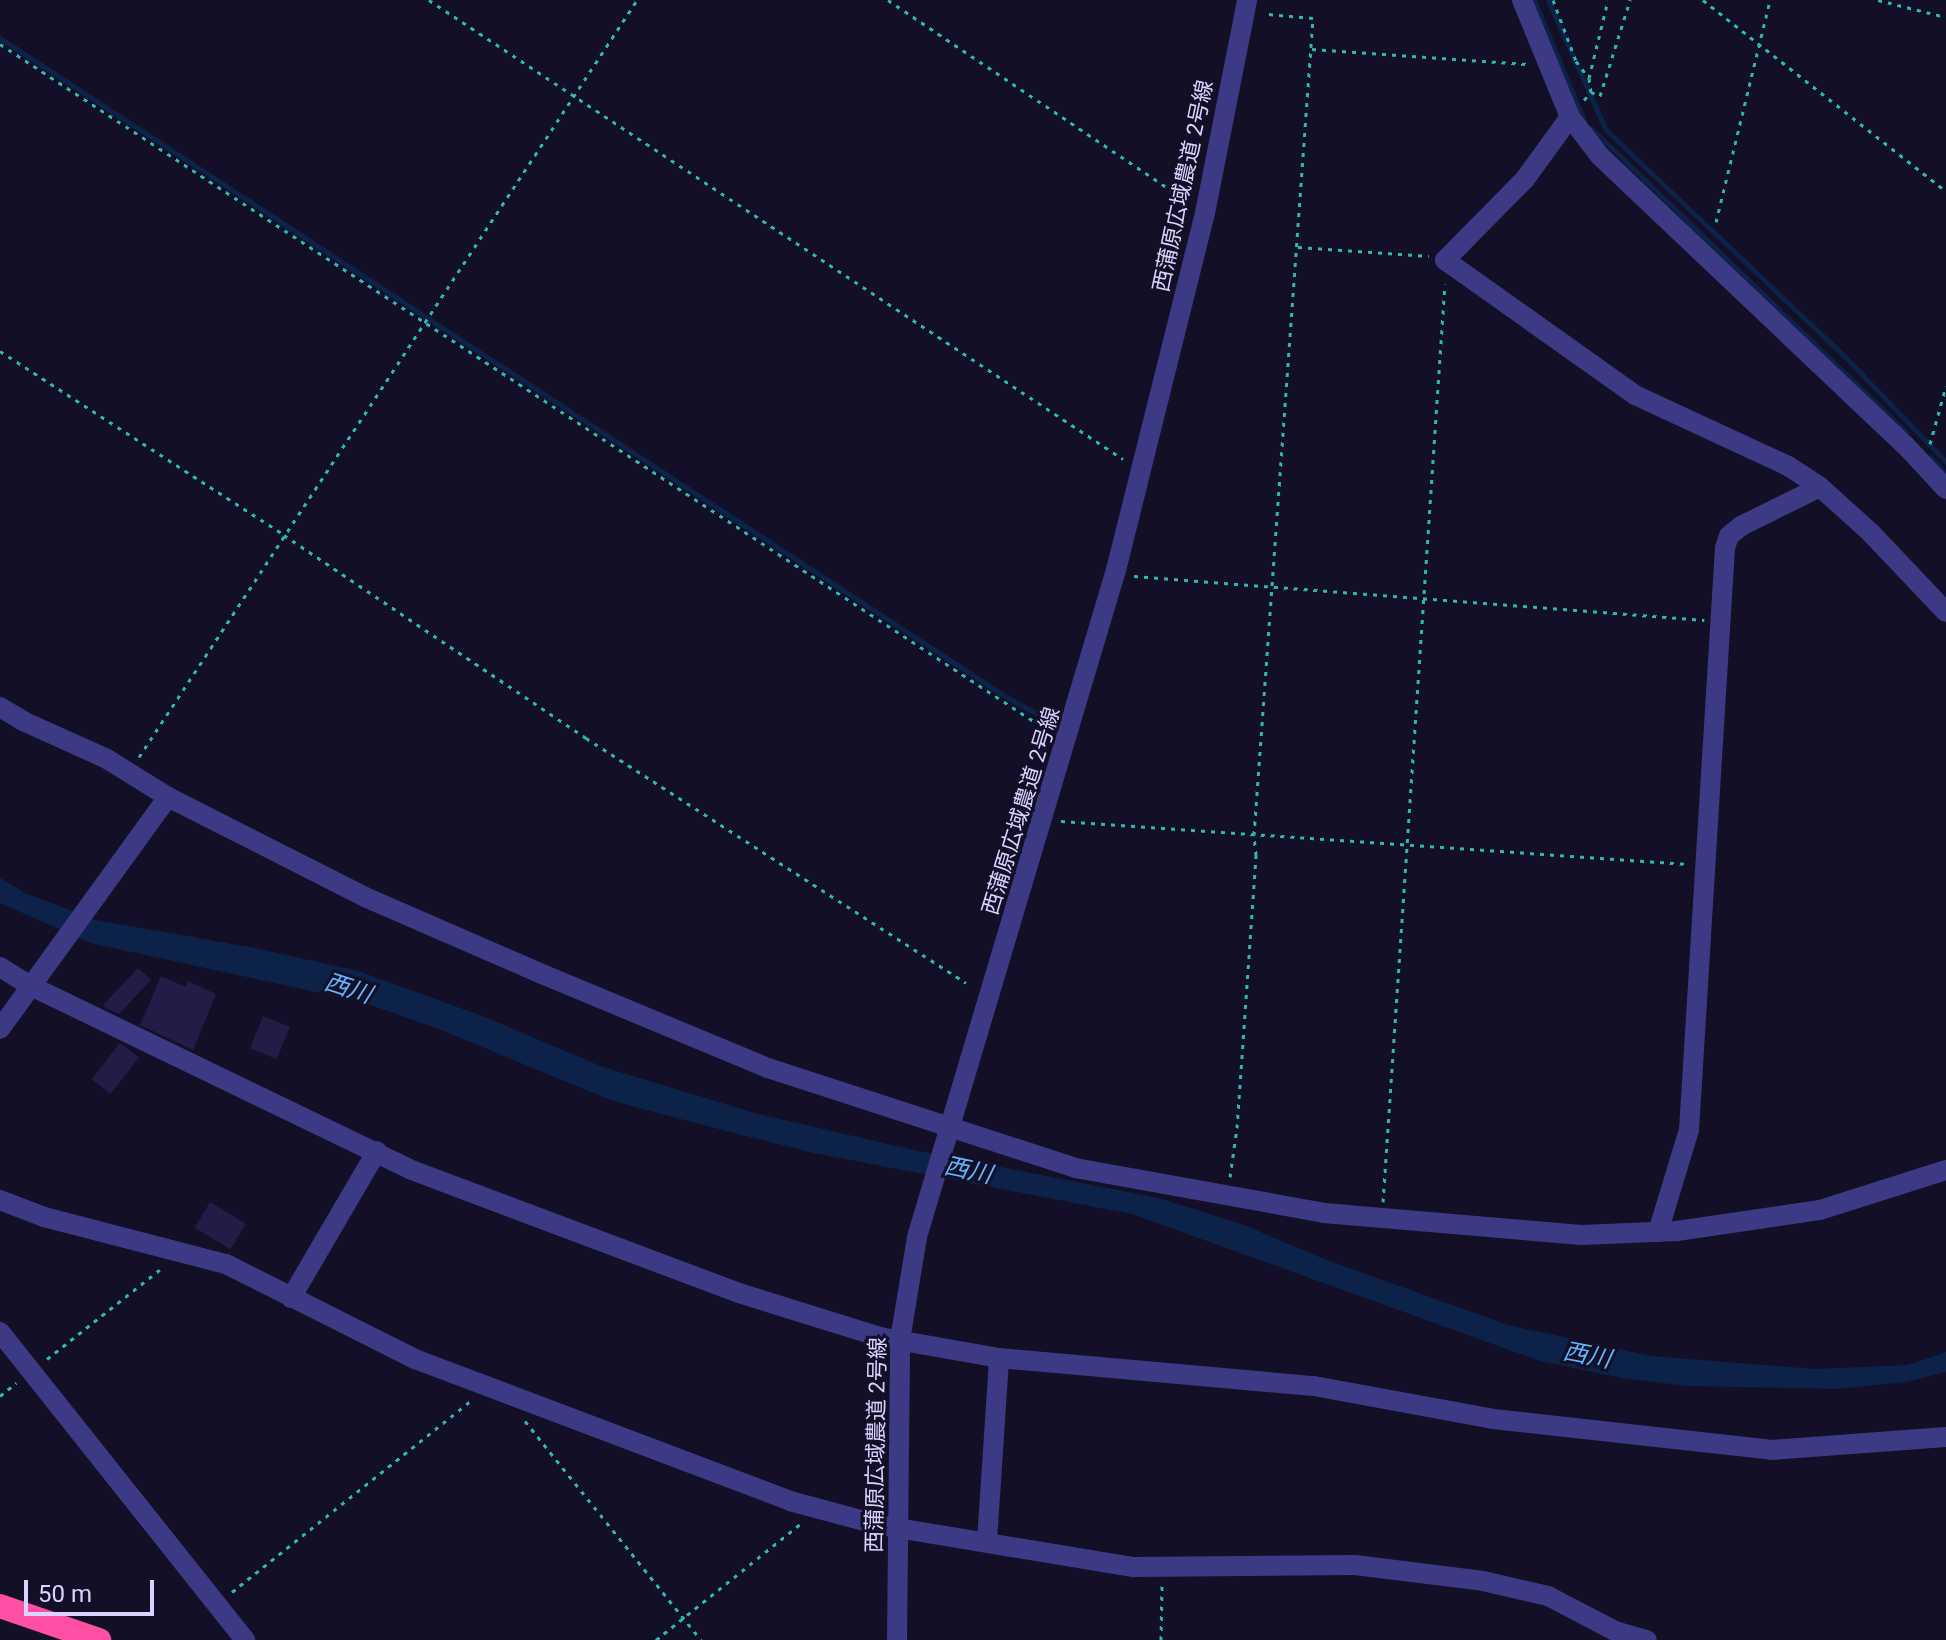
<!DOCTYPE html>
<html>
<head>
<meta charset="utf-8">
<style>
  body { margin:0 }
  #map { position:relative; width:1946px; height:1640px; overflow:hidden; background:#130f26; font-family:Roboto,"Noto Sans JP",sans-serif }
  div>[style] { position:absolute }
  .water>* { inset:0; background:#0c2248 }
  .stream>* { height:5px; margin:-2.5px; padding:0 2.5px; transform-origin:2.5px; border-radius:2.5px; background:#0c2248 }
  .building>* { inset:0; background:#241b47; transform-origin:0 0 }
  .path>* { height:3px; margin-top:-1.5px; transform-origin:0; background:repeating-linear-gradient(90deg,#2fb8b0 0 4px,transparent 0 10px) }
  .minor>* { height:20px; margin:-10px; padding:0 10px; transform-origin:10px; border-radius:10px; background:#3d3a85 }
  .highway>* { height:24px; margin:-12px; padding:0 12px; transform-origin:12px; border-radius:12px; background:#ff4fa3 }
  span { translate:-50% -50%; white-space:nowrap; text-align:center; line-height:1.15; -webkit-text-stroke:6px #130f26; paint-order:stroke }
  .street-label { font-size:22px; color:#d9d4ff }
  .water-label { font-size:24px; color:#62b6ff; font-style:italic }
  .scale { position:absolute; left:24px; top:1580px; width:130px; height:36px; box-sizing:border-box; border:4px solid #d9d4ff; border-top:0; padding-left:10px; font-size:24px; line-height:28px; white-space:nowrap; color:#d9d4ff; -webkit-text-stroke:6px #130f26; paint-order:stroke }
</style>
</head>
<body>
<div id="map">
  <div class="water">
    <div style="clip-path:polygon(0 878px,25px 893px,96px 920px,255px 948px,358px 971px,485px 1017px,603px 1067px,755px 1113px,909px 1149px,1159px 1198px,1244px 1225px,1324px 1259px,1508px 1325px,1651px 1356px,1815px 1369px,1908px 1365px,1946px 1352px,1946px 1372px,1906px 1382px,1836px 1389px,1687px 1386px,1622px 1378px,1540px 1361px,1132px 1214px,814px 1153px,726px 1131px,613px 1101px,436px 1028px,362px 1002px,90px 943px,0 903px)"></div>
  </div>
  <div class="stream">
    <div style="left:1534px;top:0;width:131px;rotate:67.5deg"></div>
    <div style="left:1548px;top:0;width:142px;rotate:66deg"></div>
    <div style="left:1606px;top:130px;width:334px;rotate:43.5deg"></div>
    <div style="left:1848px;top:360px;width:141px;rotate:46.1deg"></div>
    <div style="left:0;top:38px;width:1205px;rotate:33.22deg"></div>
    <div style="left:1008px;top:698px;width:57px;rotate:28.4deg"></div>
    <div style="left:1591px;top:128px;width:438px;rotate:44deg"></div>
    <div style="left:1930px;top:457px;width:23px;rotate:47deg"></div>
  </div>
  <div class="building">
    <div style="clip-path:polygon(138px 968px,151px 980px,119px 1014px,106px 1008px,103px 1005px)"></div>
    <div style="clip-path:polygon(161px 976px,186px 987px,188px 981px,216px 994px,193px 1050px,140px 1025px)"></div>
    <div style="left:263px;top:1016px;width:29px;height:35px;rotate:22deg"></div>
    <div style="left:120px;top:1043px;width:24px;height:46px;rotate:38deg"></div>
    <div style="left:210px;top:1202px;width:42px;height:30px;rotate:31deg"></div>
  </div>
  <div class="path">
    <div style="left:429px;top:0;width:832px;rotate:33.48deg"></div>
    <div style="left:888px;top:0;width:360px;rotate:33.9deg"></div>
    <div style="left:1553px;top:0;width:65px;rotate:69.3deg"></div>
    <div style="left:1576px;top:61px;width:21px;rotate:53deg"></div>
    <div style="left:1703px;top:0;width:309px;rotate:38.2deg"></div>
    <div style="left:1878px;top:0;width:70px;rotate:14deg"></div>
    <div style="left:0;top:44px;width:1252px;rotate:33.23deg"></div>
    <div style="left:1312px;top:49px;width:217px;rotate:4deg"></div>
    <div style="left:1591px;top:92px;width:14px;rotate:-98deg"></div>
    <div style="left:1589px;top:78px;width:80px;rotate:-76.3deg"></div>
    <div style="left:1584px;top:100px;width:11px;rotate:-49deg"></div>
    <div style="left:1591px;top:92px;width:10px;rotate:24deg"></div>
    <div style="left:1600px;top:96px;width:101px;rotate:-72.6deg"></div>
    <div style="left:1716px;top:222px;width:228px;rotate:-76.3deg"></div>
    <div style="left:1298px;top:247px;width:131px;rotate:3.9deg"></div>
    <div style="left:0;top:351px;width:338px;rotate:32.9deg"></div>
    <div style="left:284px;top:535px;width:364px;rotate:33.9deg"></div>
    <div style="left:586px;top:738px;width:452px;rotate:32.8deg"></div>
    <div style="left:1930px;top:444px;width:60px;rotate:-74.6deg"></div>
    <div style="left:1134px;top:576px;width:572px;rotate:4.41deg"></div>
    <div style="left:139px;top:757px;width:906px;rotate:-56.66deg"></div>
    <div style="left:1061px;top:821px;width:628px;rotate:3.92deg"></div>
    <div style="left:1230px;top:1177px;width:49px;rotate:-81.9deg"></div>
    <div style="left:1237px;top:1128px;width:274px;rotate:-86deg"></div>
    <div style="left:1256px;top:855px;width:20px;rotate:-96deg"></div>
    <div style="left:1254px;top:835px;width:819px;rotate:-85.87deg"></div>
    <div style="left:1313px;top:18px;width:45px;rotate:-174.9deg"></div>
    <div style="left:1383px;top:1202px;width:920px;rotate:-86.14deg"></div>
    <div style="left:47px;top:1359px;width:148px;rotate:-38.4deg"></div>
    <div style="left:0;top:1396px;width:21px;rotate:-39deg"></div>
    <div style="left:525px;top:1421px;width:281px;rotate:51.2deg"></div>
    <div style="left:232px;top:1592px;width:307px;rotate:-38.7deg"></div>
    <div style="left:656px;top:1640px;width:189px;rotate:-38.8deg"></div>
    <div style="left:1161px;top:1640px;width:56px;rotate:-89deg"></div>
  </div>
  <div class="minor">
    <div style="left:1522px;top:0;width:126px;rotate:67.7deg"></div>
    <div style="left:1570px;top:117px;width:49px;rotate:52.4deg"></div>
    <div style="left:1600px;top:156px;width:420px;rotate:43.5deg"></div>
    <div style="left:1905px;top:445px;width:60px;rotate:47deg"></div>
    <div style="left:1570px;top:117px;width:77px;rotate:126deg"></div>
    <div style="left:1525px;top:179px;width:114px;rotate:134.6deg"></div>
    <div style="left:1445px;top:260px;width:233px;rotate:35.4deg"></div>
    <div style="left:1635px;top:395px;width:169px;rotate:24.9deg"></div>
    <div style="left:1788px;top:466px;width:38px;rotate:33deg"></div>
    <div style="left:1820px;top:487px;width:67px;rotate:42deg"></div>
    <div style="left:1870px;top:532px;width:110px;rotate:46.5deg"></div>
    <div style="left:0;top:707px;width:27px;rotate:31deg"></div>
    <div style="left:23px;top:721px;width:92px;rotate:24.3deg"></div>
    <div style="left:107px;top:759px;width:72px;rotate:31.9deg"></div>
    <div style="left:168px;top:797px;width:221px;rotate:26.9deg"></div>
    <div style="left:365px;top:897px;width:193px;rotate:23.5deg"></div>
    <div style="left:542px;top:974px;width:245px;rotate:22.6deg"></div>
    <div style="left:768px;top:1068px;width:323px;rotate:18deg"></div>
    <div style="left:1075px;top:1168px;width:253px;rotate:10.2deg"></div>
    <div style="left:1324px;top:1213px;width:258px;rotate:4.9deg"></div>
    <div style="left:1581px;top:1235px;width:96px;rotate:-2.4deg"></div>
    <div style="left:1677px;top:1231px;width:145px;rotate:-8.4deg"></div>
    <div style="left:1820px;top:1210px;width:132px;rotate:-17.6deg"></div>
    <div style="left:0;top:967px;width:36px;rotate:32deg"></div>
    <div style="left:31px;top:986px;width:420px;rotate:25.8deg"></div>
    <div style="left:409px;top:1169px;width:353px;rotate:20.6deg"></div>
    <div style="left:739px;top:1293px;width:148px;rotate:17.3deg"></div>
    <div style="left:880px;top:1337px;width:121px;rotate:10deg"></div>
    <div style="left:999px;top:1358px;width:316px;rotate:5.1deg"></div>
    <div style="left:1314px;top:1386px;width:182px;rotate:10.4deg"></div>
    <div style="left:1493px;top:1419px;width:281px;rotate:6.3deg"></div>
    <div style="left:1772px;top:1450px;width:174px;rotate:-4.3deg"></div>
    <div style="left:0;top:1029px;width:286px;rotate:-54.1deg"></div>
    <div style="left:0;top:1200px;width:47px;rotate:21.1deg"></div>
    <div style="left:44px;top:1217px;width:188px;rotate:14.5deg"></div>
    <div style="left:226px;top:1264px;width:212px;rotate:26.7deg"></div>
    <div style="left:415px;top:1359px;width:401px;rotate:20.7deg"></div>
    <div style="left:790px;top:1501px;width:92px;rotate:15.1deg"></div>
    <div style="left:879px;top:1525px;width:258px;rotate:9.4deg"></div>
    <div style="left:1134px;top:1567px;width:221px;rotate:-0.5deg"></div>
    <div style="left:1355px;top:1565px;width:129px;rotate:7.1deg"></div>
    <div style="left:1483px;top:1581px;width:67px;rotate:13deg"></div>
    <div style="left:1548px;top:1596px;width:76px;rotate:27.6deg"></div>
    <div style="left:1615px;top:1631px;width:33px;rotate:16deg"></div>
    <div style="left:1658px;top:1232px;width:107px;rotate:-73.1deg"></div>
    <div style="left:1689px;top:1130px;width:583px;rotate:-86.46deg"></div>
    <div style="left:1725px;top:548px;width:13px;rotate:-72deg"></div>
    <div style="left:1729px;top:536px;width:16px;rotate:-40deg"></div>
    <div style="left:1741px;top:526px;width:88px;rotate:-26.3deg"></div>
    <div style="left:291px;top:1298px;width:170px;rotate:-59.7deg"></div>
    <div style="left:0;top:1332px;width:394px;rotate:51.5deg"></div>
    <div style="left:987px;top:1541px;width:183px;rotate:-86.2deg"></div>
    <div style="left:897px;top:1640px;width:300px;rotate:-89.4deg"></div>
    <div style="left:900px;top:1340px;width:104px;rotate:-80.6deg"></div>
    <div style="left:917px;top:1237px;width:696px;rotate:-73.39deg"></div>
    <div style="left:1116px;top:570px;width:368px;rotate:-76deg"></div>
    <div style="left:1205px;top:213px;width:217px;rotate:-78.8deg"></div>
  </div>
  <div class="highway">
    <div style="left:0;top:1606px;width:105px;rotate:19deg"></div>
  </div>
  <div class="street-label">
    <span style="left:1183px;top:186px;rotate:-78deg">西蒲原広域農道 2号線</span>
    <span style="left:1021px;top:811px;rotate:-73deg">西蒲原広域農道 2号線</span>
    <span style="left:876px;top:1445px;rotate:-89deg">西蒲原広域農道 2号線</span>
  </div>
  <div class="water-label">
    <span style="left:348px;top:989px;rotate:18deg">西川</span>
    <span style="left:968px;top:1171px;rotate:12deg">西川</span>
    <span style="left:1587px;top:1356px;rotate:11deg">西川</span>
  </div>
  <div class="scale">50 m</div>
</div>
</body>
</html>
